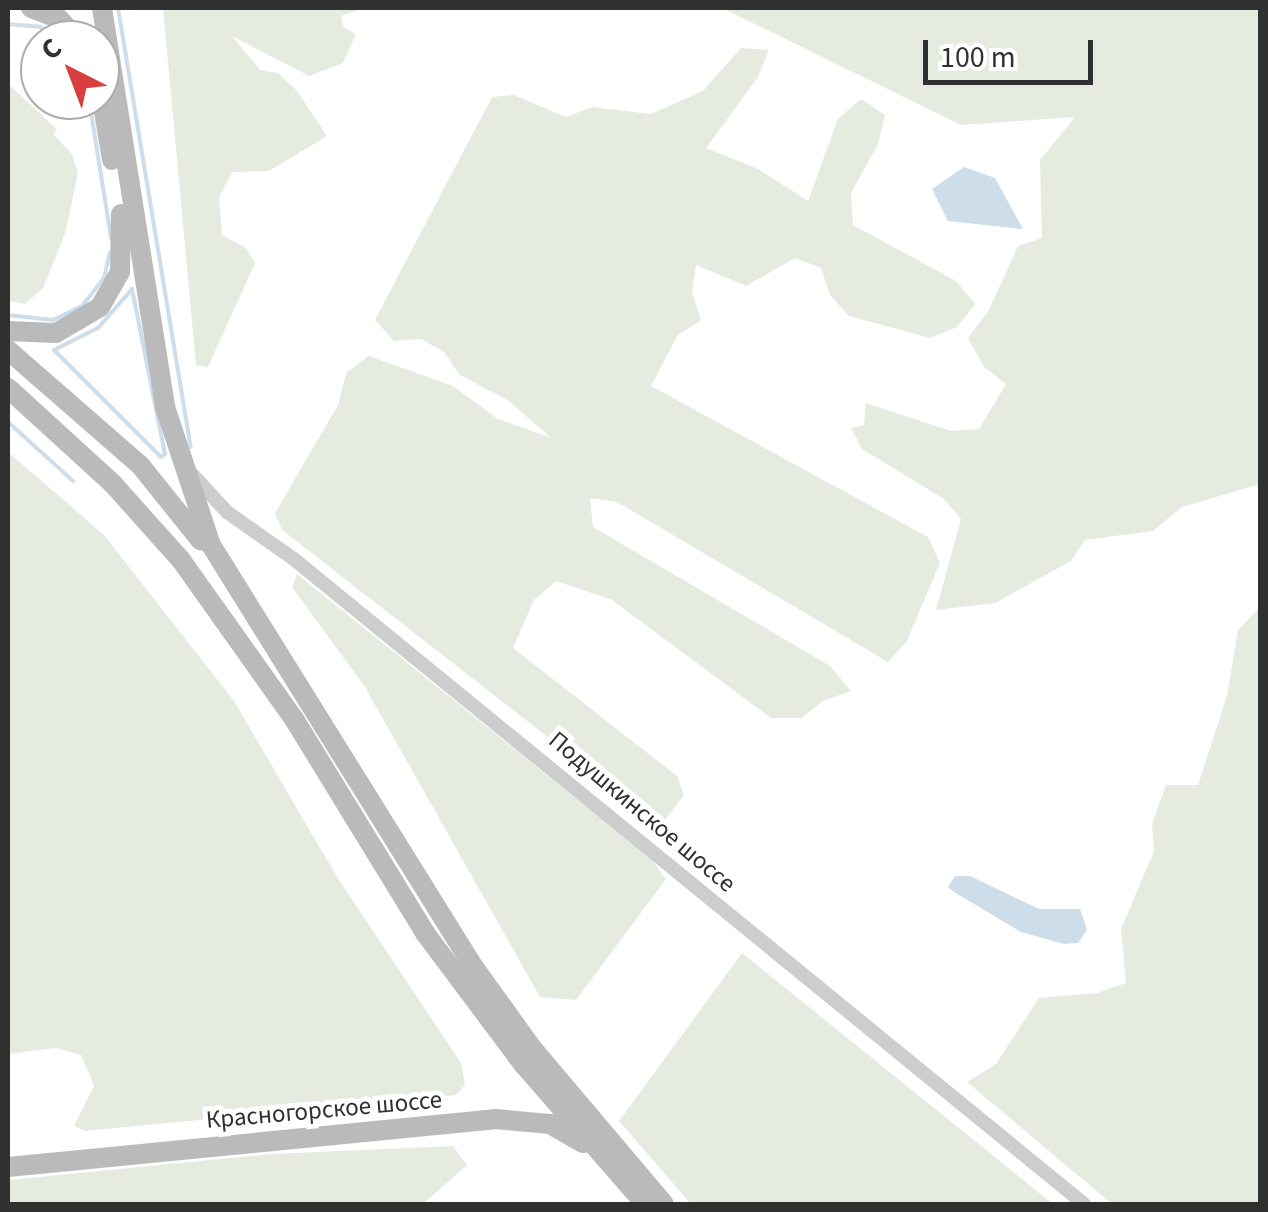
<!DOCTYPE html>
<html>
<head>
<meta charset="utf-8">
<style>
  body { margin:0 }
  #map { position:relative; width:1268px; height:1212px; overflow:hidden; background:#fff; font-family:"Source Sans 3",sans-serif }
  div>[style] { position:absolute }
  .green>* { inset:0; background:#e5ecdf }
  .water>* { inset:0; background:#cdddea }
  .stream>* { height:4px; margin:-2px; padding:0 2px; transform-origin:2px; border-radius:2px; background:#cdddea }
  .street>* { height:14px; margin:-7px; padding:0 7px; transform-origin:7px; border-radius:7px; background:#cdcdcd }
  .secondary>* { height:20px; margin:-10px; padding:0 10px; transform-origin:10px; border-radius:10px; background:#bababa }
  span { translate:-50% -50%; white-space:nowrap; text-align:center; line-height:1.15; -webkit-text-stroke:10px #fff; paint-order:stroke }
  .street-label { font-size:25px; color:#303030 }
  .frame { position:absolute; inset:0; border:10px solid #303030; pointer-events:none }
  .north { position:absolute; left:20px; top:20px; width:100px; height:100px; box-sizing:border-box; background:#fff; border:2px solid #acacac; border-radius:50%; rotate:318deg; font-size:28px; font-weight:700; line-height:40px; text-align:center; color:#303030 }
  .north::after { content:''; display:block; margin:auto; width:35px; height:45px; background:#da3f3f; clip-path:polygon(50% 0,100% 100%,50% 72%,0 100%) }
  .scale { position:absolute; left:923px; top:40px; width:170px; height:45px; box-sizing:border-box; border:5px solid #303030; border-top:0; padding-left:12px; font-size:30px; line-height:35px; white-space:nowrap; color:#303030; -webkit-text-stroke:8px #fff; paint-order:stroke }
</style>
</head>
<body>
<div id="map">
  <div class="green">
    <div style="clip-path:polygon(163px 8px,364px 8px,341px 16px,343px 27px,356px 34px,343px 63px,309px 76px,232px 36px,260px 70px,278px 73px,297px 91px,327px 136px,269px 171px,232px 172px,219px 197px,222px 235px,246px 248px,255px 263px,208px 367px,196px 365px)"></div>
    <div style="clip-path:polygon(722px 8px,1260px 8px,1260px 484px,1182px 507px,1153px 531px,1085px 540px,1071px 561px,995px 603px,936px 610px,961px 519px,944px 499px,862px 449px,851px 428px,864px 425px,866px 403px,951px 431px,979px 429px,1006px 384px,984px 367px,968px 338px,989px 310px,1018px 246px,1042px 238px,1040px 160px,1075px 117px,961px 125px)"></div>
    <div style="clip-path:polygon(741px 48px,769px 50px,758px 77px,706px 148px,758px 169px,808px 201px,838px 119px,861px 99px,885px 115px,878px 144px,851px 193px,853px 225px,956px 281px,975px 304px,957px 327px,930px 338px,849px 316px,830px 295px,821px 268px,795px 258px,746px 286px,696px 265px,692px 293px,701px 320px,677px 336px,651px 386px,928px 537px,940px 563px,907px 641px,888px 662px,617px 502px,590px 498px,593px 527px,830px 666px,851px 691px,823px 701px,801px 718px,771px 718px,612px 600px,556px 581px,534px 600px,513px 648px,677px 776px,684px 795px,661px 825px,282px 530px,275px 513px,338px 405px,346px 373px,369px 356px,453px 386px,498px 419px,551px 438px,509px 401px,460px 375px,444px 352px,421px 339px,394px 341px,375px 320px,492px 97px,514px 95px,566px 117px,592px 107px,651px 114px,703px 91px)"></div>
    <div style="clip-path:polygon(8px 84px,57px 129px,53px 134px,72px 154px,78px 173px,65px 234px,43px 288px,25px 304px,8px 301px)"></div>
    <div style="clip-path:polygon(8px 452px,104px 535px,234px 701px,337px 877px,461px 1063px,465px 1085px,456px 1095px,85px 1131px,74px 1126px,94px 1086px,81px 1055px,56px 1048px,8px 1054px)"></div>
    <div style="clip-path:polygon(297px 574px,651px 859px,666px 879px,576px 1000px,540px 997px,365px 687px,292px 587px)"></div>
    <div style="clip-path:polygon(1260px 607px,1260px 1204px,1112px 1204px,967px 1082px,996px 1064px,1039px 998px,1097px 993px,1126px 983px,1121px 929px,1154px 851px,1152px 824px,1166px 785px,1198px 785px,1227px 696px,1238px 630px)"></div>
    <div style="clip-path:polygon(742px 953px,1053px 1204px,691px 1204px,619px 1121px)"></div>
    <div style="clip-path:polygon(453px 1146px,467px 1165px,423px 1204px,8px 1204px,8px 1180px,271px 1154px)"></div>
  </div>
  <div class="water">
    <div style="clip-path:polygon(964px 167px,995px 178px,1023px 229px,948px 221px,932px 189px)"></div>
    <div style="clip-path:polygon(955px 876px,970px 876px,1039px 909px,1080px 909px,1087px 930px,1078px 943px,1064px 944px,1021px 932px,954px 892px,948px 887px)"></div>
  </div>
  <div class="stream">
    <div style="left:118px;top:8px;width:445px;rotate:80.6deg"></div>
    <div style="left:8px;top:24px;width:32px;rotate:5deg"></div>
    <div style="left:40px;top:27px;width:24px;rotate:33deg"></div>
    <div style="left:89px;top:100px;width:140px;rotate:80.9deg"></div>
    <div style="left:132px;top:289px;width:168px;rotate:78.7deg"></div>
    <div style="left:165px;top:454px;width:5px;rotate:143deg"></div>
    <div style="left:161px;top:457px;width:151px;rotate:-135deg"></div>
    <div style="left:54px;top:350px;width:49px;rotate:-26.6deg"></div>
    <div style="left:98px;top:328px;width:52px;rotate:-48.9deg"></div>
    <div style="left:8px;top:315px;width:45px;rotate:6.3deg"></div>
    <div style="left:53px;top:320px;width:32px;rotate:-26deg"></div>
    <div style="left:82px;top:306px;width:36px;rotate:-52deg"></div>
    <div style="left:104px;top:278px;width:26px;rotate:-77deg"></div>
    <div style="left:8px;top:422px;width:88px;rotate:42.2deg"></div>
  </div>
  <div class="street">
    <div style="left:192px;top:474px;width:52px;rotate:47.4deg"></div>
    <div style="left:227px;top:512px;width:83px;rotate:35.2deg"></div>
    <div style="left:295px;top:560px;width:1018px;rotate:39.22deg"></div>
  </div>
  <div class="secondary">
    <div style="left:31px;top:8px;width:30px;rotate:21deg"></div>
    <div style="left:59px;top:19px;width:29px;rotate:46deg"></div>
    <div style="left:102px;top:8px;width:404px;rotate:81deg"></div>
    <div style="left:165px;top:407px;width:145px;rotate:71.6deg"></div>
    <div style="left:211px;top:545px;width:492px;rotate:58.1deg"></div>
    <div style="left:471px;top:963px;width:105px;rotate:54.3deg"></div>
    <div style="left:532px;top:1048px;width:204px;rotate:49.8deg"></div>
    <div style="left:100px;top:88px;width:73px;rotate:80.5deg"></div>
    <div style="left:8px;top:331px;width:48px;rotate:2.4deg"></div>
    <div style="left:56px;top:333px;width:51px;rotate:-30.6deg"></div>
    <div style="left:100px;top:307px;width:40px;rotate:-60.3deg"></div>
    <div style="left:120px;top:272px;width:58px;rotate:-89deg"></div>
    <div style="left:8px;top:350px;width:175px;rotate:41.1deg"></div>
    <div style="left:140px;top:465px;width:97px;rotate:51.2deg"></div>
    <div style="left:8px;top:388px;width:142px;rotate:42.4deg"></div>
    <div style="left:113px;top:484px;width:102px;rotate:48.2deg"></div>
    <div style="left:181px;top:560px;width:195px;rotate:54.6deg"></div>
    <div style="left:294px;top:719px;width:251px;rotate:58.5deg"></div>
    <div style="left:425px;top:933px;width:164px;rotate:53.2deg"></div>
    <div style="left:523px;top:1064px;width:186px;rotate:48.9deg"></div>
    <div style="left:8px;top:1167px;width:489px;rotate:-5.6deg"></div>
    <div style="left:495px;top:1119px;width:55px;rotate:5.2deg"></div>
    <div style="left:550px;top:1124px;width:38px;rotate:30deg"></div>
  </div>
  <div class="street-label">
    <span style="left:642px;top:812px;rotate:40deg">Подушкинское шоссе</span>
    <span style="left:324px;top:1110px;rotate:-5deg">Красногорское шоссе</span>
  </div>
  <div class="frame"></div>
  <div class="north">С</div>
  <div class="scale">100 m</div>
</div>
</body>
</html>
